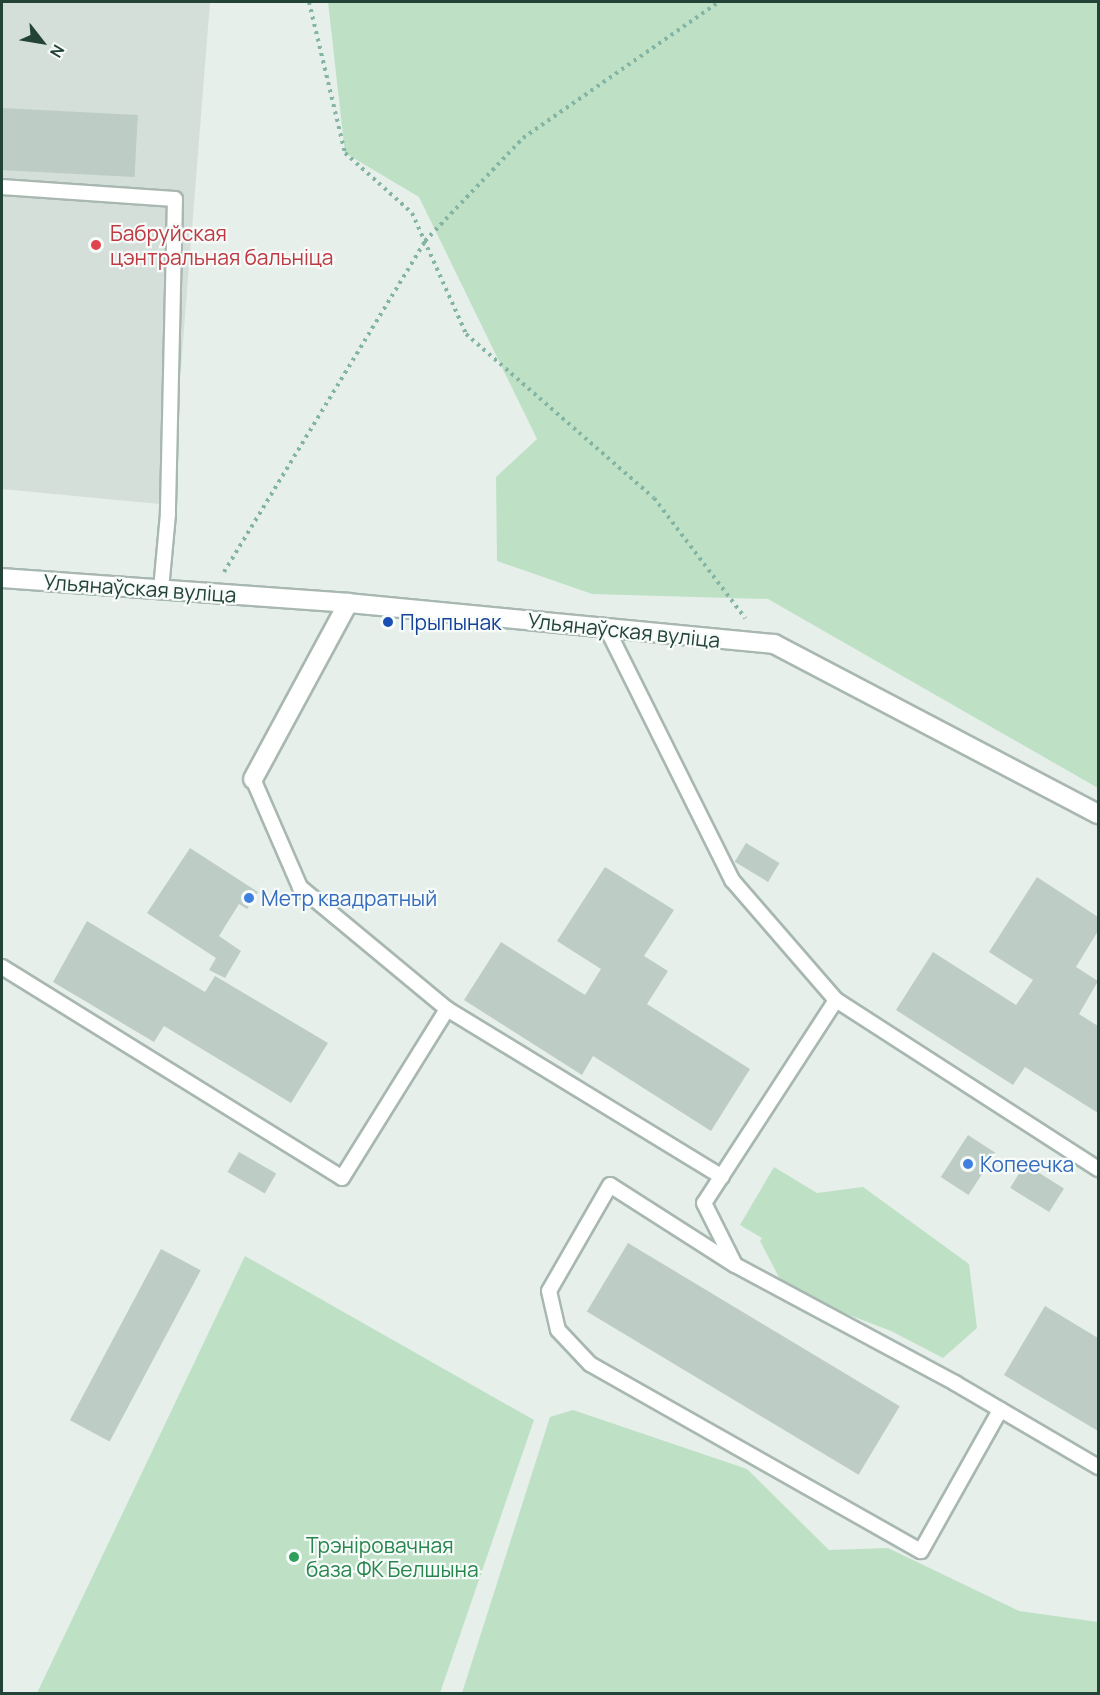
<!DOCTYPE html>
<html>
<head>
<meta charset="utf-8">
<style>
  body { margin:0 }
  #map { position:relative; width:1100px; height:1695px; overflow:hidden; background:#e6efea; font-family:Manrope,sans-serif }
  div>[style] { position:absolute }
  .built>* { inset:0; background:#d4dfd9 }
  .green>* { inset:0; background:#bee1c6 }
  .building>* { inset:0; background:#bdcdc6; transform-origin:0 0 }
  .path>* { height:4px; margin-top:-2px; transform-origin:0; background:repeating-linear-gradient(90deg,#84b4a3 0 3px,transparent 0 7.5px) }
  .roads { filter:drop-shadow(2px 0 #a8b8b1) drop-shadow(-2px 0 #a8b8b1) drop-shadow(0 2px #a8b8b1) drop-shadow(0 -2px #a8b8b1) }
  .lane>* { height:14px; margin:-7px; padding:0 7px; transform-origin:7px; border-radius:7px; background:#fff }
  .street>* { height:18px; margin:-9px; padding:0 9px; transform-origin:9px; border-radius:9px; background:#fff }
  .dots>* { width:16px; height:16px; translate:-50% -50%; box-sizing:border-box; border:3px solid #f7fbf9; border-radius:50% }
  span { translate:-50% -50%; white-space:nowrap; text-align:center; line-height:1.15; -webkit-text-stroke:4.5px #f7fbf9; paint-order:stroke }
  .health-label { font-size:21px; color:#be3a42 }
  .left { translate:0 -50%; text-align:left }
  .street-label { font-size:21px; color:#234339 }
  .transit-label { font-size:21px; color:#164399 }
  .shop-label { font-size:21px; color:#366cbe }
  .leisure-label { font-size:21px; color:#27864d }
  .frame { position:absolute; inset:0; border:3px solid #234339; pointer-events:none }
  .north { position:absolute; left:12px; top:12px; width:60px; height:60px; -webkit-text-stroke:4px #f7fbf9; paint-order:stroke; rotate:121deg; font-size:16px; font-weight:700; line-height:24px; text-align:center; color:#234339 }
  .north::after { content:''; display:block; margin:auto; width:21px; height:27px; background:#234339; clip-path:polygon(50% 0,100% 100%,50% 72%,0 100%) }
</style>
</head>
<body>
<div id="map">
  <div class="built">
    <div style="clip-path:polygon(2px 2px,210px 2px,170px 505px,2px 489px)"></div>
  </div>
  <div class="green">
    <div style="clip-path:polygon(328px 2px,1098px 2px,1098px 788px,768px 599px,592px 594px,497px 561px,496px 477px,537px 439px,419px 197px,345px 153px)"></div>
    <div style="clip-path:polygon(774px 1167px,817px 1193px,863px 1187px,969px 1264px,977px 1328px,943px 1358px,891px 1331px,831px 1308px,782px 1283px,760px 1241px,762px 1238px,740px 1225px)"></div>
    <div style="clip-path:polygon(245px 1256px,534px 1420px,440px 1693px,37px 1693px)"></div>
    <div style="clip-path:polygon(573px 1410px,747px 1469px,829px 1550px,888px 1548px,1019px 1611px,1098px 1622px,1098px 1693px,462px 1693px,550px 1417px)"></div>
  </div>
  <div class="building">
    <div style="left:2px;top:108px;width:136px;height:62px;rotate:3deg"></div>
    <div style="left:746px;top:843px;width:39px;height:22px;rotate:31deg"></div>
    <div style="clip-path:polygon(190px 848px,258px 892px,247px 909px,239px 904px,219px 936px,241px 951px,225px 978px,209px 970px,216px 958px,147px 913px)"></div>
    <div style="clip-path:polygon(605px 867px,674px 910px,644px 956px,668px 971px,647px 1004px,750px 1069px,711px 1131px,593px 1056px,582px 1075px,464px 1000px,501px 942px,585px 995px,601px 969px,557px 941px)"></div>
    <div style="clip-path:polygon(1037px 877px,1098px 917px,1098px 931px,1076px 967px,1098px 981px,1079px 1014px,1098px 1026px,1098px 1113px,1025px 1067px,1013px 1085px,896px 1010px,933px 952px,1016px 1005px,1033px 980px,989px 952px)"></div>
    <div style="clip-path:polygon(87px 921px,205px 992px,215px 976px,328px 1043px,291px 1103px,164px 1026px,154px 1042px,53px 982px)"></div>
    <div style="left:968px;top:1135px;width:33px;height:50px;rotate:33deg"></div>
    <div style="left:239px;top:1152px;width:43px;height:23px;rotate:30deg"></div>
    <div style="left:1025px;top:1164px;width:46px;height:28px;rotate:32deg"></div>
    <div style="left:628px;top:1243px;width:317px;height:80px;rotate:31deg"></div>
    <div style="left:161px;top:1249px;width:45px;height:194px;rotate:28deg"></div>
    <div style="clip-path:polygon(1045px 1306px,1098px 1338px,1098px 1431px,1004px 1375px)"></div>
  </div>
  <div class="path">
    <div style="left:309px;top:2px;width:155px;rotate:76.6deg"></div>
    <div style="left:345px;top:153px;width:90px;rotate:41.8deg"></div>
    <div style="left:412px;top:213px;width:133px;rotate:65.9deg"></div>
    <div style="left:466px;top:334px;width:249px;rotate:41.1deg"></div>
    <div style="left:654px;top:498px;width:151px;rotate:52.8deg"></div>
    <div style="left:224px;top:572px;width:387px;rotate:-58.7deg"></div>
    <div style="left:425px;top:241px;width:142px;rotate:-46.4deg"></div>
    <div style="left:523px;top:138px;width:239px;rotate:-34.8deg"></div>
  </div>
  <div class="roads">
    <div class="lane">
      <div style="left:2px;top:187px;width:173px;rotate:4deg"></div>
      <div style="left:175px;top:199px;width:315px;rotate:91.3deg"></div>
      <div style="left:168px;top:514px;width:76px;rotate:95.3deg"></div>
      <div style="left:606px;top:627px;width:283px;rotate:63.5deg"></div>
      <div style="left:732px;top:880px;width:159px;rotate:49.1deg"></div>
      <div style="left:836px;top:1000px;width:242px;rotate:123deg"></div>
      <div style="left:704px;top:1203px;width:69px;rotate:63.4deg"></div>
      <div style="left:735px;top:1265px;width:250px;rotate:28.2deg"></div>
      <div style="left:955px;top:1383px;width:166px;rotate:30.4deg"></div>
      <div style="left:253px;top:779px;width:118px;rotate:66.5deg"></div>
      <div style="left:300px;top:887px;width:191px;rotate:39.7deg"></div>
      <div style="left:2px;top:967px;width:400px;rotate:31.8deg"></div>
      <div style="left:342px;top:1178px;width:199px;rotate:-58.1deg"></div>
      <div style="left:447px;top:1009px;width:322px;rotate:31.4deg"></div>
      <div style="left:836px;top:1000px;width:312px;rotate:32.8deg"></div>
      <div style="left:735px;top:1265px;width:148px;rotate:-147.4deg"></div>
      <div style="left:610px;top:1185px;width:122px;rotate:119.9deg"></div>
      <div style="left:549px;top:1291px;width:40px;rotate:77deg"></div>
      <div style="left:558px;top:1330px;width:47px;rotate:46.7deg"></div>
      <div style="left:590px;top:1364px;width:380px;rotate:29.5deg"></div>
      <div style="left:921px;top:1551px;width:162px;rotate:-60.7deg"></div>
    </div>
    <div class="street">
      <div style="left:2px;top:578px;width:347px;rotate:4.1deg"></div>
      <div style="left:348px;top:603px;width:428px;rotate:5.5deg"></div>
      <div style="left:774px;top:644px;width:366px;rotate:27.7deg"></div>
      <div style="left:253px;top:779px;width:200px;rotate:-61.6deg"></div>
    </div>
  </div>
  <div class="dots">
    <div style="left:96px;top:245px;background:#e0444e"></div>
    <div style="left:388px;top:622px;background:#1a4fb4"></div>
    <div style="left:249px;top:898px;background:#3f7fe0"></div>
    <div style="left:968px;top:1164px;background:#3f7fe0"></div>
    <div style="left:294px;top:1557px;background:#2e9e5b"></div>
  </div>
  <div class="health-label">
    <span class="left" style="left:110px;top:245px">Бабруйская<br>цэнтральная бальніца</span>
  </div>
  <div class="street-label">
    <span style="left:140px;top:588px;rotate:4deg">Ульянаўская вуліца</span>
    <span style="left:624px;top:630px;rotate:6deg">Ульянаўская вуліца</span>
  </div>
  <div class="transit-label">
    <span class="left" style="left:400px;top:622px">Прыпынак</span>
  </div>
  <div class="shop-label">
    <span class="left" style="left:261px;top:898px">Метр квадратный</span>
    <span class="left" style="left:980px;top:1164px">Копеечка</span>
  </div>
  <div class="leisure-label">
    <span class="left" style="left:306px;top:1557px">Трэніровачная<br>база ФК Белшына</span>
  </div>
  <div class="frame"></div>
  <div class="north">N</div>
</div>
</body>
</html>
